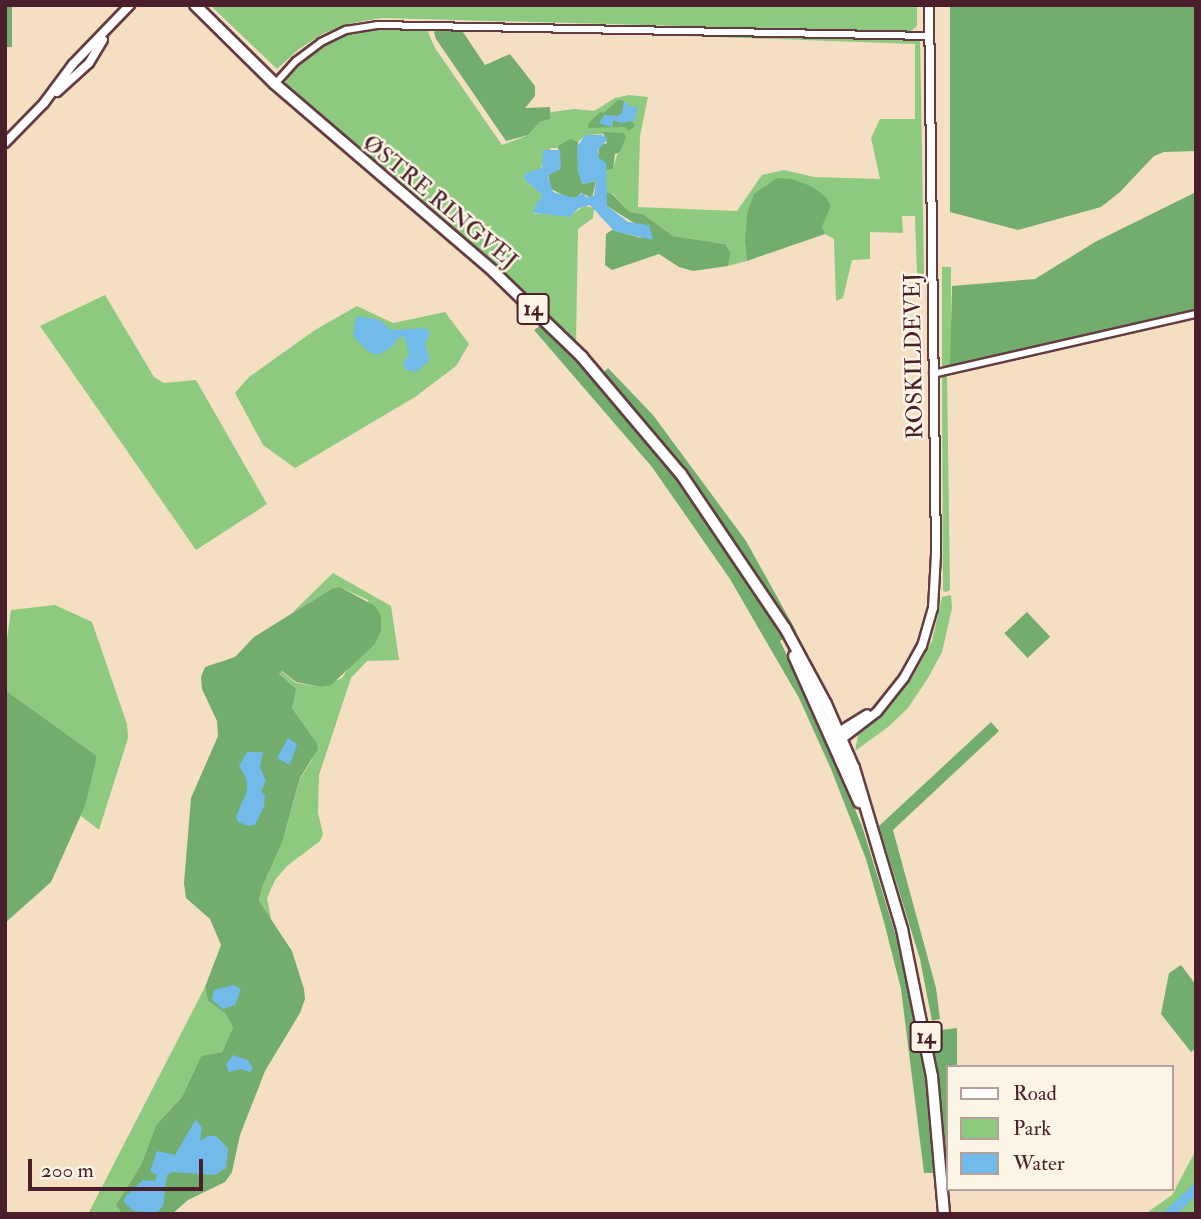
<!DOCTYPE html>
<html>
<head>
<meta charset="utf-8">
<style>
  body { margin:0 }
  #map { position:relative; width:1201px; height:1219px; overflow:hidden; background:#f4dfc2; font-family:"IM FELL Double Pica",serif }
  div>[style] { position:absolute }
  .green>* { inset:0; background:#8dc97f }
  .forest>* { inset:0; background:#72ad6e; transform-origin:0 0 }
  .water>* { inset:0; background:#71bae9 }
  .river>* { height:10px; margin:-5px; padding:0 5px; transform-origin:5px; border-radius:5px; background:#71bae9 }
  .roads { filter:drop-shadow(2px 0 #643c42) drop-shadow(-2px 0 #643c42) drop-shadow(0 2px #643c42) drop-shadow(0 -2px #643c42) }
  .minor>* { height:6px; margin:-3px; padding:0 3px; transform-origin:3px; border-radius:3px; background:#fff }
  .tertiary>* { height:8px; margin:-4px; padding:0 4px; transform-origin:4px; border-radius:4px; background:#fff }
  .primary>* { height:10px; margin:-5px; padding:0 5px; transform-origin:5px; border-radius:5px; background:#fff }
  span { translate:-50% -50%; white-space:nowrap; text-align:center; line-height:1.15; -webkit-text-stroke:5px #fcf5e5; paint-order:stroke }
  .shield-label span { padding:2px 5px; background:#fcf5e5; border:2px solid; border-radius:5px; -webkit-text-stroke-width:0 }
  .shield-label { font-size:21px; color:#4a1f2b; font-weight:700 }
  .street-label { font-size:23px; color:#4a1f2b }
  .frame { position:absolute; inset:0; border:7px solid #4a1f2b; pointer-events:none }
  .legend { position:absolute; left:946px; top:1065px; width:228px; height:126px; box-sizing:border-box; background:#fcf5e5; border:2px solid #b59f9b; margin:0; padding:9px 12px; list-style:none; font-size:21px; color:#4a1f2b }
  .legend li { display:flex; align-items:center; gap:14px; height:35px }
  .legend b { width:35px; border:2px solid #b59f9b }
  .scale { position:absolute; left:28px; top:1159px; width:175px; height:32px; box-sizing:border-box; border:4px solid #4a1f2b; border-top:0; padding-left:9px; font-size:21px; line-height:24px; white-space:nowrap; color:#4a1f2b; -webkit-text-stroke:5px #fcf5e5; paint-order:stroke }
</style>
</head>
<body>
<div id="map">
  <div class="green">
    <div style="clip-path:polygon(210px 5px,917px 5px,917px 26px,910px 32px,382px 18px,352px 23px,324px 33px,299px 49px,277px 69px)"></div>
    <div style="clip-path:polygon(408px 28px,427px 30px,435px 48px,502px 145px,528px 135px,540px 122px,551px 119px,551px 112px,575px 109px,594px 111px,615px 98px,629px 95px,648px 97px,640px 136px,638px 207px,737px 211px,762px 175px,784px 170px,814px 177px,880px 179px,871px 138px,880px 119px,915px 119px,915px 44px,575px 32px,920px 39px,924px 274px,917px 274px,915px 216px,902px 216px,903px 233px,870px 232px,870px 259px,852px 260px,843px 298px,836px 301px,834px 239px,825px 234px,822px 226px,745px 243px,747px 261px,728px 266px,731px 253px,725px 244px,673px 236px,643px 214px,630px 212px,612px 193px,605px 193px,606px 170px,613px 168px,624px 133px,586px 135px,578px 142px,570px 140px,558px 148px,551px 148px,540px 170px,526px 173px,523px 178px,542px 195px,534px 214px,571px 215px,584px 206px,594px 208px,593px 218px,578px 229px,576px 342px,503px 272px,285px 85px,288px 74px,298px 62px,314px 49px,335px 38px,354px 31px)"></div>
    <div style="clip-path:polygon(942px 267px,951px 267px,951px 366px,1196px 309px,1196px 313px,942px 369px)"></div>
    <div style="clip-path:polygon(105px 295px,154px 377px,164px 383px,196px 380px,267px 504px,196px 550px,40px 326px)"></div>
    <div style="clip-path:polygon(357px 306px,393px 323px,445px 312px,469px 344px,456px 366px,415px 397px,295px 468px,263px 445px,235px 393px,249px 377px,315px 330px)"></div>
    <div style="clip-path:polygon(947px 375px,950px 590px,946px 592px,943px 591px,942px 377px)"></div>
    <div style="clip-path:polygon(333px 573px,391px 606px,399px 660px,367px 661px,351px 678px,319px 775px,318px 813px,323px 834px,320px 841px,287px 866px,275px 880px,267px 898px,271px 919px,259px 902px,263px 885px,282px 843px,300px 779px,312px 760px,317px 743px,292px 708px,286px 681px,279px 674px,281px 671px,296px 683px,321px 687px,342px 678px,350px 666px,374px 645px,368px 600px,340px 587px,333px 588px,291px 614px)"></div>
    <div style="clip-path:polygon(951px 595px,952px 608px,942px 652px,928px 678px,908px 708px,888px 727px,855px 751px,858px 735px,889px 707px,912px 678px,932px 641px,942px 597px)"></div>
    <div style="clip-path:polygon(55px 605px,92px 622px,127px 724px,128px 738px,99px 830px,81px 816px,97px 756px,5px 690px,5px 653px,11px 610px)"></div>
    <div style="clip-path:polygon(205px 987px,208px 1001px,225px 1013px,233px 1027px,222px 1052px,201px 1056px,182px 1097px,156px 1125px,141px 1165px,116px 1205px,122px 1214px,88px 1214px)"></div>
    <div style="clip-path:polygon(1196px 1150px,1196px 1214px,1145px 1214px,1172px 1195px)"></div>
  </div>
  <div class="forest">
    <div style="left:5px;top:5px;width:7px;height:42px"></div>
    <div style="clip-path:polygon(950px 5px,1196px 5px,1196px 151px,1164px 152px,1154px 156px,1120px 192px,1101px 207px,1018px 230px,950px 212px)"></div>
    <div style="clip-path:polygon(437px 29px,461px 29px,485px 65px,510px 54px,535px 86px,535px 96px,525px 108px,550px 107px,551px 119px,540px 122px,528px 135px,506px 141px,436px 39px,434px 32px)"></div>
    <div style="clip-path:polygon(618px 100px,624px 101px,622px 113px,618px 116px,604px 115px,600px 123px,612px 127px,613px 120px,628px 120px,635px 124px,633px 128px,628px 131px,625px 127px,588px 128px,589px 123px,600px 112px,604px 113px)"></div>
    <div style="clip-path:polygon(603px 132px,624px 133px,626px 137px,620px 152px,615px 154px,613px 169px,606px 170px,598px 157px,599px 146px,607px 143px)"></div>
    <div style="clip-path:polygon(570px 139px,578px 142px,582px 184px,596px 181px,592px 198px,581px 193px,576px 198px,567px 197px,551px 189px,548px 174px,560px 169px,558px 146px)"></div>
    <div style="clip-path:polygon(777px 178px,791px 179px,811px 186px,826px 197px,831px 206px,822px 226px,825px 234px,747px 261px,745px 243px,747px 213px,754px 194px)"></div>
    <div style="clip-path:polygon(1196px 192px,1196px 309px,950px 366px,952px 286px,1035px 279px,1095px 242px)"></div>
    <div style="clip-path:polygon(605px 193px,611px 193px,630px 212px,643px 214px,673px 236px,725px 244px,731px 253px,728px 266px,693px 271px,679px 267px,659px 254px,612px 270px,605px 265px,606px 234px,612px 230px,641px 238px,634px 223px,607px 206px)"></div>
    <div style="clip-path:polygon(541px 325px,595px 381px,608px 368px,653px 415px,746px 541px,796px 631px,780px 641px,813px 709px,862px 826px,898px 943px,917px 1033px,957px 1028px,957px 1067px,947px 1067px,947px 1173px,924px 1173px,901px 989px,884px 922px,866px 859px,831px 769px,799px 698px,730px 579px,652px 467px,534px 330px)"></div>
    <div style="clip-path:polygon(340px 587px,375px 606px,381px 616px,381px 631px,374px 645px,331px 685px,321px 687px,296px 682px,282px 671px,279px 674px,296px 689px,292px 708px,317px 743px,318px 749px,300px 778px,282px 843px,263px 885px,259px 901px,292px 951px,304px 989px,305px 999px,300px 1013px,265px 1071px,240px 1135px,232px 1172px,225px 1182px,188px 1200px,172px 1214px,122px 1214px,116px 1205px,141px 1165px,156px 1125px,182px 1097px,201px 1056px,222px 1052px,233px 1027px,225px 1013px,208px 1001px,205px 987px,221px 945px,210px 919px,186px 898px,184px 883px,191px 798px,218px 736px,217px 721px,202px 689px,201px 677px,205px 667px,235px 657px,254px 637px,333px 588px)"></div>
    <div style="left:1027px;top:612px;width:34px;height:31px;rotate:47deg"></div>
    <div style="clip-path:polygon(5px 690px,97px 756px,85px 806px,51px 882px,5px 923px)"></div>
    <div style="clip-path:polygon(991px 722px,999px 731px,893px 830px,936px 988px,940px 1019px,932px 1021px,920px 959px,879px 826px)"></div>
    <div style="clip-path:polygon(1181px 965px,1196px 985px,1196px 1048px,1191px 1052px,1161px 1014px,1169px 973px)"></div>
  </div>
  <div class="water">
    <div style="clip-path:polygon(624px 101px,631px 107px,638px 106px,634px 121px,620px 123px,613px 120px,612px 127px,599px 123px,604px 115px,618px 116px,622px 113px)"></div>
    <div style="clip-path:polygon(585px 135px,602px 135px,608px 139px,598px 150px,598px 157px,606px 163px,607px 206px,628px 222px,649px 225px,653px 240px,614px 231px,590px 205px,579px 208px,569px 217px,532px 213px,542px 195px,523px 178px,526px 173px,542px 168px,543px 150px,560px 150px,561px 168px,548px 176px,553px 192px,574px 198px,583px 193px,586px 197px,594px 196px,596px 181px,582px 184px,578px 172px,577px 147px)"></div>
    <div style="clip-path:polygon(356px 316px,380px 320px,391px 330px,425px 328px,430px 333px,425px 344px,430px 360px,416px 372px,405px 370px,403px 362px,409px 355px,404px 336px,398px 338px,392px 347px,378px 355px,369px 352px,353px 336px)"></div>
    <div style="clip-path:polygon(288px 738px,297px 744px,290px 765px,277px 758px)"></div>
    <div style="clip-path:polygon(247px 752px,263px 752px,260px 767px,266px 781px,261px 791px,265px 795px,264px 807px,255px 825px,249px 826px,238px 822px,236px 817px,247px 791px,246px 778px,239px 766px)"></div>
    <div style="clip-path:polygon(234px 985px,241px 989px,235px 1005px,223px 1009px,212px 1000px,214px 990px)"></div>
    <div style="clip-path:polygon(233px 1055px,248px 1060px,253px 1069px,249px 1072px,241px 1069px,229px 1072px,226px 1065px)"></div>
    <div style="clip-path:polygon(196px 1119px,202px 1128px,200px 1141px,208px 1136px,216px 1136px,228px 1148px,226px 1168px,215px 1175px,173px 1172px,167px 1175px,163px 1206px,157px 1213px,133px 1211px,124px 1202px,125px 1197px,143px 1180px,155px 1181px,157px 1175px,150px 1171px,157px 1151px,175px 1155px)"></div>
  </div>
  <div class="river">
    <div style="left:1169px;top:1214px;width:37px;rotate:-43deg"></div>
  </div>
  <div class="roads">
    <div class="minor">
      <div style="left:275px;top:84px;width:31px;rotate:-48deg"></div>
      <div style="left:296px;top:61px;width:31px;rotate:-37deg"></div>
      <div style="left:321px;top:42px;width:28px;rotate:-26deg"></div>
      <div style="left:346px;top:30px;width:31px;rotate:-9deg"></div>
      <div style="left:377px;top:25px;width:552px;rotate:1.14deg"></div>
      <div style="left:933px;top:374px;width:270px;rotate:-12.9deg"></div>
    </div>
    <div class="tertiary">
      <div style="left:57px;top:92px;width:43px;rotate:-42.2deg"></div>
      <div style="left:89px;top:63px;width:27px;rotate:-59deg"></div>
      <div style="left:5px;top:143px;width:56px;rotate:-45.7deg"></div>
      <div style="left:44px;top:103px;width:49px;rotate:-53.4deg"></div>
      <div style="left:73px;top:64px;width:82px;rotate:-46deg"></div>
      <div style="left:834px;top:735px;width:39px;rotate:-32deg"></div>
      <div style="left:839px;top:741px;width:48px;rotate:-37.3deg"></div>
      <div style="left:877px;top:712px;width:43px;rotate:-51.5deg"></div>
      <div style="left:904px;top:678px;width:37px;rotate:-61deg"></div>
      <div style="left:922px;top:646px;width:40px;rotate:-74deg"></div>
      <div style="left:933px;top:608px;width:54px;rotate:-86.8deg"></div>
      <div style="left:936px;top:554px;width:549px;rotate:-90.73deg"></div>
    </div>
    <div class="primary">
      <div style="left:195px;top:5px;width:112px;rotate:44.6deg"></div>
      <div style="left:275px;top:84px;width:289px;rotate:40.6deg"></div>
      <div style="left:494px;top:272px;width:122px;rotate:44deg"></div>
      <div style="left:582px;top:357px;width:153px;rotate:49.8deg"></div>
      <div style="left:681px;top:474px;width:186px;rotate:56deg"></div>
      <div style="left:785px;top:628px;width:86px;rotate:61.7deg"></div>
      <div style="left:826px;top:704px;width:70px;rotate:66.4deg"></div>
      <div style="left:854px;top:768px;width:168px;rotate:73.4deg"></div>
      <div style="left:902px;top:929px;width:150px;rotate:78.5deg"></div>
      <div style="left:932px;top:1076px;width:139px;rotate:85deg"></div>
      <div style="left:794px;top:656px;width:160px;rotate:66deg"></div>
    </div>
  </div>
  <div class="shield-label">
    <span style="left:533px;top:309px">14</span>
    <span style="left:926px;top:1037px">14</span>
  </div>
  <div class="street-label">
    <span style="left:440px;top:202px;rotate:40deg">ØSTRE RINGVEJ</span>
    <span style="left:914px;top:356px;rotate:-91deg">ROSKILDEVEJ</span>
  </div>
  <div class="frame"></div>
  <ul class="legend">
  <li><b style="height:9px;background:#fff"></b>Road</li>
  <li><b style="height:19px;background:#8dc97f"></b>Park</li>
  <li><b style="height:19px;background:#71bae9"></b>Water</li>
  </ul>
  <div class="scale">200 m</div>
</div>
</body>
</html>
